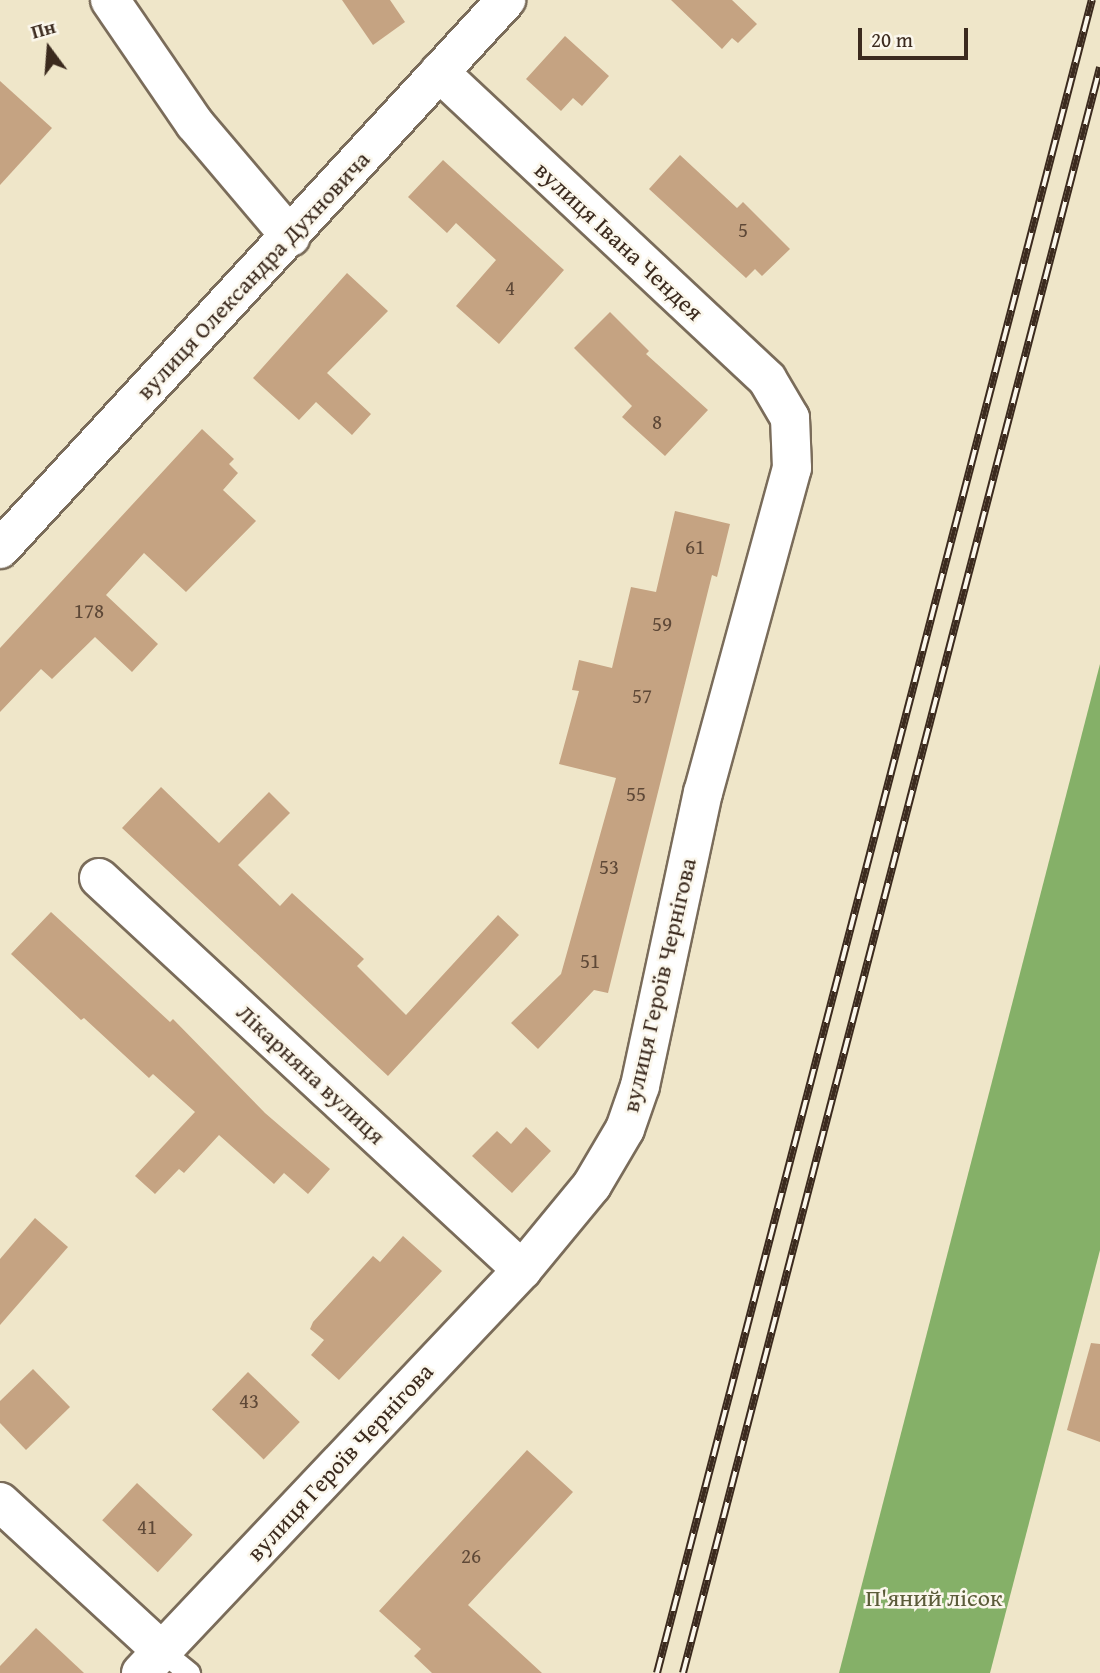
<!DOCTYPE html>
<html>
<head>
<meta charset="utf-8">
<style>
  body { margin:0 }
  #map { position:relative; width:1100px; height:1673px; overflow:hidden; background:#efe6c9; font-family:"Gentium Book Plus",serif }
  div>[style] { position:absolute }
  .forest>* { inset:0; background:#85b068 }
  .building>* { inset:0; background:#c5a382; transform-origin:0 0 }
  .roads { filter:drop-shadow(2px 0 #7a6c5a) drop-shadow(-2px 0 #7a6c5a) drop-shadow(0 2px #7a6c5a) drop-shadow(0 -2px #7a6c5a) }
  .lane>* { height:21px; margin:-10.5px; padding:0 10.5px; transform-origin:10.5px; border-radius:10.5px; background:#fff }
  .street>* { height:38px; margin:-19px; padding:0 19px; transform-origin:19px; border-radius:19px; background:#fff }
  .secondary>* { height:38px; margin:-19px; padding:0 19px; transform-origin:19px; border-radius:19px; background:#fff }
  .rail>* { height:8px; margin-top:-4px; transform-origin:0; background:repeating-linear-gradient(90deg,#fbf7ec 0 16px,#3b2a1e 0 32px); box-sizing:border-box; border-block:2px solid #3b2a1e }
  span { translate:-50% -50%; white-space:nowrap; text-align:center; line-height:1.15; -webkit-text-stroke:5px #fbf7ec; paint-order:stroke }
  .number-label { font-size:21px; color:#5e4837 }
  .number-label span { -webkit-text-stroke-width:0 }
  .street-label { font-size:24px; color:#3b2a1e }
  .park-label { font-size:24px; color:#5b5b39 }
  .north { position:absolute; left:14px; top:14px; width:70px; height:70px; -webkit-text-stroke:5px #fbf7ec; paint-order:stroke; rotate:344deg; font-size:19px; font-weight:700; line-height:28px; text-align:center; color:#3b2a1e }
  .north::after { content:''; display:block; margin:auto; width:24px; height:32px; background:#3b2a1e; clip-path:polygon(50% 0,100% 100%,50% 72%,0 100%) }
  .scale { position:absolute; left:858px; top:28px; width:110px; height:32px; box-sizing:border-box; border:4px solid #3b2a1e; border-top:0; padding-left:9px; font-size:21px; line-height:24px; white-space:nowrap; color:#3b2a1e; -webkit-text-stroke:5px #fbf7ec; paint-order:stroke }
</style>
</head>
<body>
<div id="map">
  <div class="forest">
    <div style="clip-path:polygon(1100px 664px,1100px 1250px,990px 1673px,839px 1673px)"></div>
  </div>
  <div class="building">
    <div style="clip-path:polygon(342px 0,390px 0,405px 22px,373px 45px)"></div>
    <div style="clip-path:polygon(671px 0,732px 0,757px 24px,738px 43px,732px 38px,722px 49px)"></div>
    <div style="clip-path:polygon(565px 36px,609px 76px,582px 106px,573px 98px,561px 111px,526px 79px)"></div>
    <div style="clip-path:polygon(0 81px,52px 128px,0 185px)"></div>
    <div style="clip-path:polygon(680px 155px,737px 208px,743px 202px,790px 249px,762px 276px,755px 269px,746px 278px,649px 189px)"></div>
    <div style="clip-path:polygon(443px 160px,564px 270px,499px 344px,456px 306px,496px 260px,456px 223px,447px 233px,408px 197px)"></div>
    <div style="clip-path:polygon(347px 273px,388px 311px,327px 373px,371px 414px,352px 435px,316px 402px,299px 420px,253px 378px)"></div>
    <div style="clip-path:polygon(610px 312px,649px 351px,646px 354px,708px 410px,665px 456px,622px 417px,632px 406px,574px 348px)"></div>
    <div style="clip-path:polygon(202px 429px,234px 459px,229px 464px,238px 473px,223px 490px,256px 521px,186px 592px,144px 553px,106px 595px,158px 644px,132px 672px,95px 637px,52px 679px,41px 669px,0 712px,0 648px)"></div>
    <div style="clip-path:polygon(675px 511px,730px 524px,717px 577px,712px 575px,608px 993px,594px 990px,538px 1049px,511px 1023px,561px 974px,616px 778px,559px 764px,579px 691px,572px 690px,579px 660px,612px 668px,631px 587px,656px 592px)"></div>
    <div style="clip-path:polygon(161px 787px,219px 843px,269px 792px,290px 813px,238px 865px,280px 906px,292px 893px,364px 959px,357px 966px,406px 1015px,498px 915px,519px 935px,388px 1076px,122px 828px)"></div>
    <div style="clip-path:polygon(51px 912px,170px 1022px,173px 1019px,265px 1113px,330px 1169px,308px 1194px,284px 1173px,274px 1184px,219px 1135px,184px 1173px,179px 1169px,155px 1194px,135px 1176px,195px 1112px,153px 1074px,149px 1078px,84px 1018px,81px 1020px,11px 954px)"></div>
    <div style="clip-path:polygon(526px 1127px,551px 1151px,512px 1193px,472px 1156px,497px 1131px,511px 1144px)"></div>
    <div style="clip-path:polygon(35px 1218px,68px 1247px,0 1325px,0 1259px)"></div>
    <div style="clip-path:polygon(403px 1236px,442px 1271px,339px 1380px,311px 1355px,324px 1340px,310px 1329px,313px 1322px,373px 1256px,380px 1262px)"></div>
    <div style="clip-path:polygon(1091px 1343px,1100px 1344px,1100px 1442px,1067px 1430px)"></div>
    <div style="clip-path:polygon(33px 1369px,70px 1407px,26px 1450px,0 1423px,0 1401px)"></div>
    <div style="left:248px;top:1372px;width:72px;height:52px;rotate:44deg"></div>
    <div style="clip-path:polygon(527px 1450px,573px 1492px,468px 1605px,542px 1673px,432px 1673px,414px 1656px,421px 1649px,379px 1611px)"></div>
    <div style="left:137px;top:1483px;width:76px;height:51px;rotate:43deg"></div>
    <div style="clip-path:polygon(36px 1628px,84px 1673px,0 1673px,0 1666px)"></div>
  </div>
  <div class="roads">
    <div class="lane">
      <div style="left:162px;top:1651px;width:35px;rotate:39deg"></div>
    </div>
    <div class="street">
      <div style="left:110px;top:0;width:150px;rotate:55.6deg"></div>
      <div style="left:195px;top:124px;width:148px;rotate:49.7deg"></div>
      <div style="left:99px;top:878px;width:577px;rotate:42.82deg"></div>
      <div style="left:0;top:1502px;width:220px;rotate:42.6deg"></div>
      <div style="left:141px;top:1673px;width:555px;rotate:-46.61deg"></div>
      <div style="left:522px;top:1270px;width:110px;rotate:-50.5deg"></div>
      <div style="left:592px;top:1185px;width:65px;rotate:-59.5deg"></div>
      <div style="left:625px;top:1129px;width:46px;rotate:-70.8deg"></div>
      <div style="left:640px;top:1086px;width:300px;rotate:-77.9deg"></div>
      <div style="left:703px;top:793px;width:337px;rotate:-74.7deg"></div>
      <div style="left:792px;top:468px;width:50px;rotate:-92.3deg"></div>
      <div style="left:790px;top:418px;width:45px;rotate:-120.5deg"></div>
      <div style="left:767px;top:379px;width:449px;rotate:-136.9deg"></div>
    </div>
    <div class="secondary">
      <div style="left:0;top:549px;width:747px;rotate:-47.33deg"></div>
    </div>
  </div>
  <div class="rail">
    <div style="left:657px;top:1673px;width:1729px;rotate:-75.43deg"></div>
    <div style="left:683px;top:1673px;width:1659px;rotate:-75.44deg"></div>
  </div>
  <div class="number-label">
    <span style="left:743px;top:230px">5</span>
    <span style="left:510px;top:288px">4</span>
    <span style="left:657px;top:422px">8</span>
    <span style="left:695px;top:547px">61</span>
    <span style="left:89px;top:611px">178</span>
    <span style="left:662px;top:624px">59</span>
    <span style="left:642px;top:696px">57</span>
    <span style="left:636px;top:794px">55</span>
    <span style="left:609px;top:867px">53</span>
    <span style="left:590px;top:961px">51</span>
    <span style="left:249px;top:1401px">43</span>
    <span style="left:147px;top:1527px">41</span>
    <span style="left:471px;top:1556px">26</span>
  </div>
  <div class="street-label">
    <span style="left:619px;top:241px;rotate:43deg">вулиця Івана Чендея</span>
    <span style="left:253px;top:275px;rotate:-47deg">вулиця Олександра Духновича</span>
    <span style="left:659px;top:985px;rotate:-77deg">вулиця Героїв Чернігова</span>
    <span style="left:311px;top:1074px;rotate:43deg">Лікарняна вулиця</span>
    <span style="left:340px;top:1462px;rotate:-47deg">вулиця Героїв Чернігова</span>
  </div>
  <div class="park-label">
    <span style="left:934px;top:1598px">П'яний лісок</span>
  </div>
  <div class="north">Пн</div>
  <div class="scale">20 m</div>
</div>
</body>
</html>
